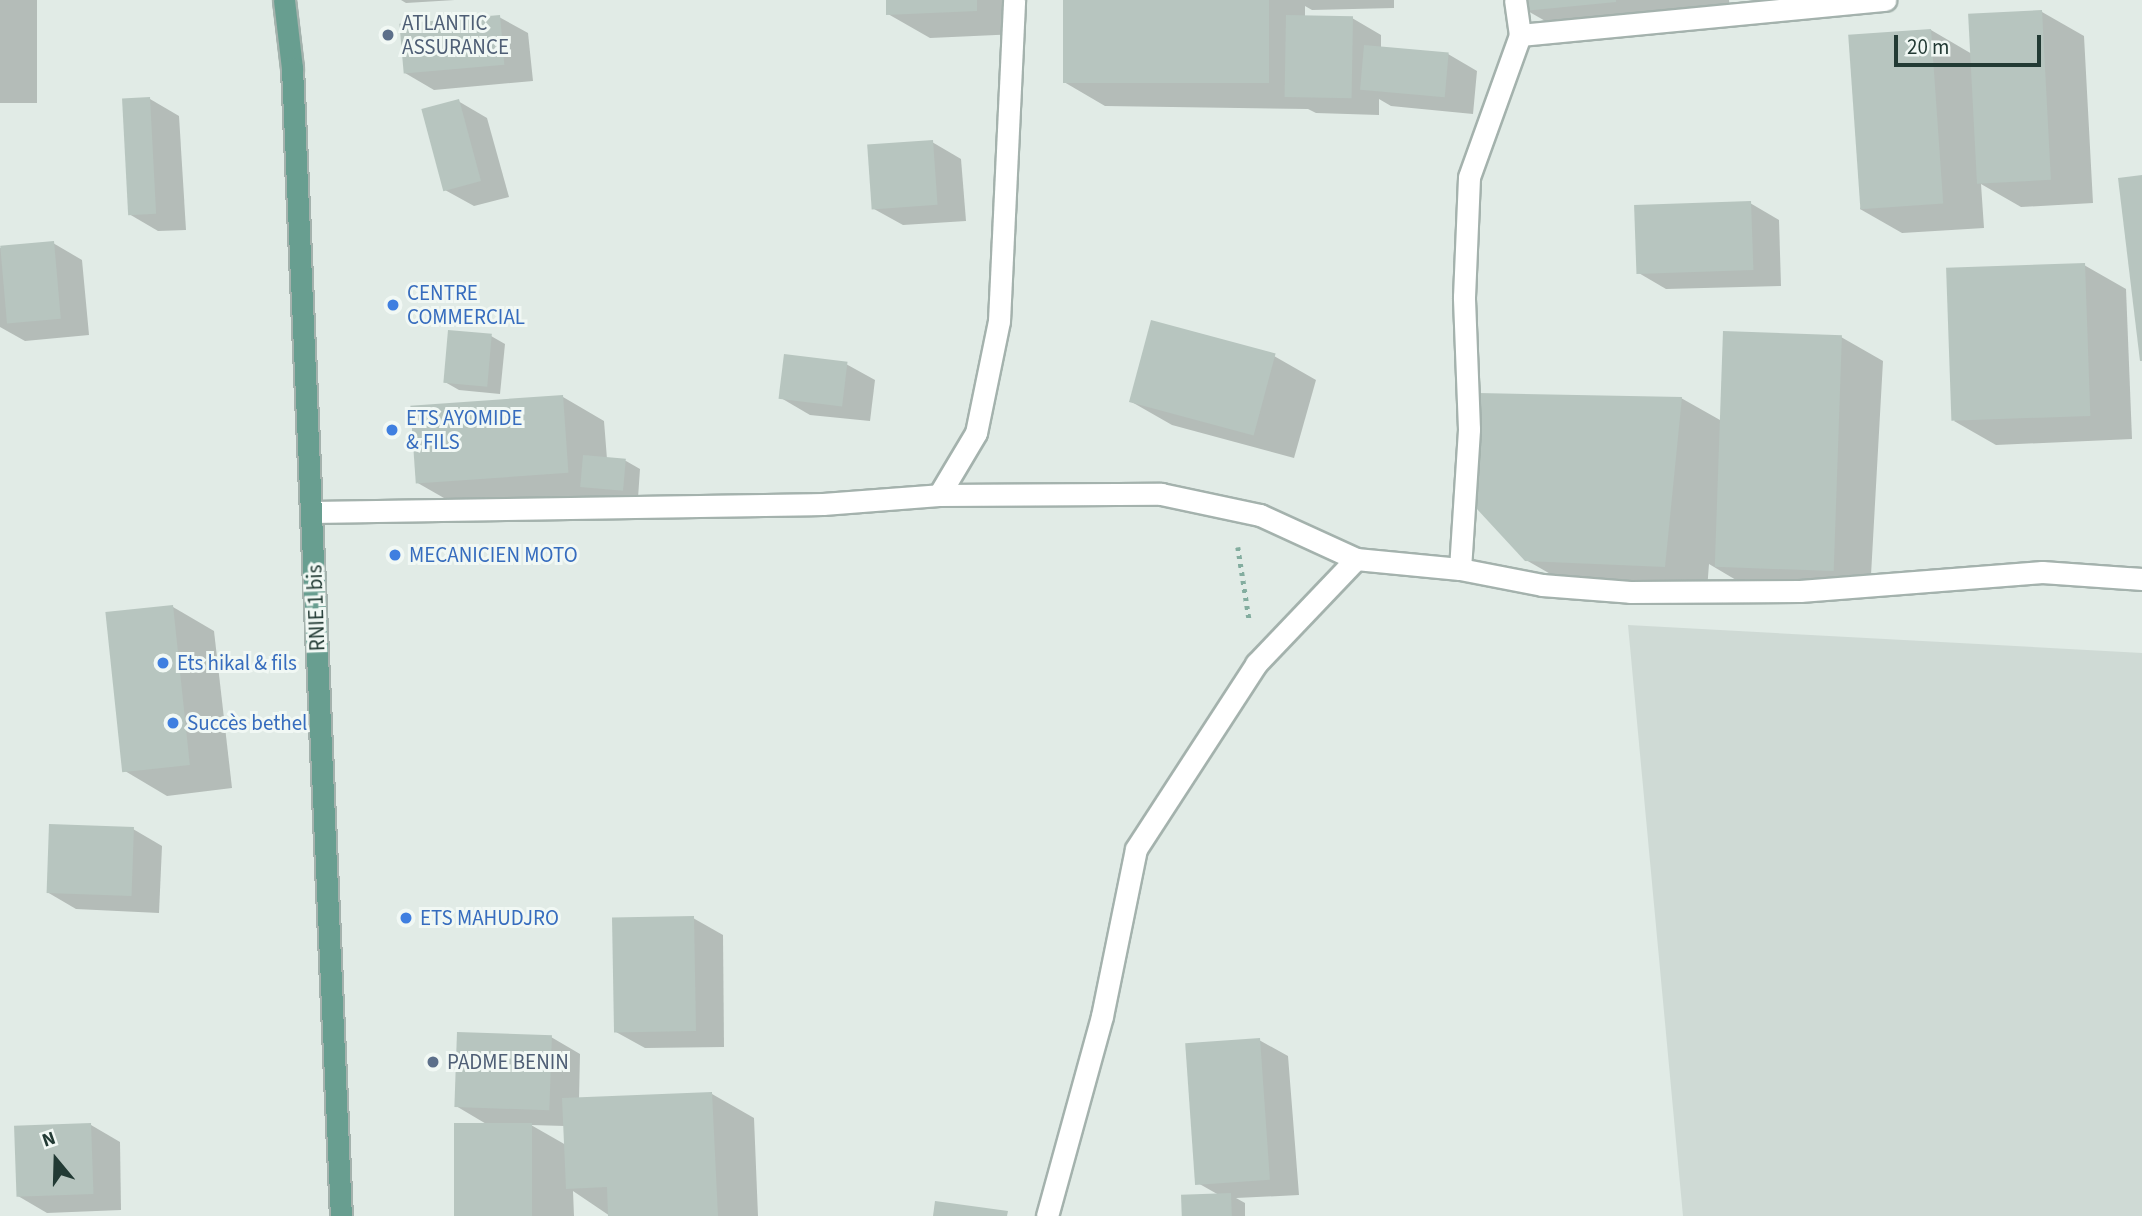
<!DOCTYPE html>
<html>
<head>
<meta charset="utf-8">
<style>
  body { margin:0 }
  #map { position:relative; width:2142px; height:1216px; overflow:hidden; background:#e1ebe6; font-family:"Source Sans 3",sans-serif }
  div>[style] { position:absolute }
  .built>* { inset:0; background:#cfdad5 }
  .shadow>* { inset:0; background:#0003; transform-origin:0 0 }
  .building>* { inset:0; background:#b7c5bf; transform-origin:0 0 }
  .path>* { height:4.5px; margin-top:-2.25px; transform-origin:0; background:repeating-linear-gradient(90deg,#83ad9f 0 3.5px,transparent 0 8.5px) }
  .roads { filter:drop-shadow(2px 0 #a4b2ad) drop-shadow(-2px 0 #a4b2ad) drop-shadow(0 2px #a4b2ad) drop-shadow(0 -2px #a4b2ad) }
  .minor>* { height:21px; margin:-10.5px; padding:0 10.5px; transform-origin:10.5px; border-radius:10.5px; background:#fff }
  .major>* { height:21px; margin:-10.5px; padding:0 10.5px; transform-origin:10.5px; border-radius:10.5px; background:#689e90 }
  .dots>* { width:19px; height:19px; translate:-50% -50%; box-sizing:border-box; border:4px solid #f1f8f4; border-radius:50% }
  span { translate:-50% -50%; white-space:nowrap; text-align:center; line-height:1.15; -webkit-text-stroke:6px #f1f8f4; paint-order:stroke }
  .service-label { font-size:21px; color:#4e5e75 }
  .left { translate:0 -50%; text-align:left }
  .shop-label { font-size:21px; color:#366cbe }
  .street-label { font-size:21px; color:#223a34 }
  .north { position:absolute; left:21px; top:1125px; width:70px; height:70px; -webkit-text-stroke:5px #f1f8f4; paint-order:stroke; rotate:341deg; font-size:19px; font-weight:700; line-height:28px; text-align:center; color:#223a34 }
  .north::after { content:''; display:block; margin:auto; width:24px; height:32px; background:#223a34; clip-path:polygon(50% 0,100% 100%,50% 72%,0 100%) }
  .scale { position:absolute; left:1894px; top:35px; width:147px; height:32px; box-sizing:border-box; border:4px solid #223a34; border-top:0; padding-left:9px; font-size:21px; line-height:24px; white-space:nowrap; color:#223a34; -webkit-text-stroke:5px #f1f8f4; paint-order:stroke }
</style>
</head>
<body>
<div id="map">
  <div class="built">
    <div style="clip-path:polygon(1628px 625px,2142px 653px,2142px 1216px,1683px 1216px)"></div>
  </div>
  <div class="shadow">
    <div style="left:0;top:0;width:37px;height:103px"></div>
    <div style="clip-path:polygon(401px 0,455px 0,406px 3px)"></div>
    <div style="clip-path:polygon(887px 0,1017px 0,1018px 34px,930px 38px,888px 14px)"></div>
    <div style="clip-path:polygon(1065px 0,1394px 0,1394px 8px,1312px 10px,1305px 6px,1305px 17px,1352px 18px,1381px 35px,1381px 48px,1448px 54px,1477px 71px,1473px 114px,1391px 106px,1379px 99px,1379px 115px,1316px 113px,1308px 109px,1105px 106px,1064px 82px)"></div>
    <div style="clip-path:polygon(1525px 0,1729px 0,1731px 18px,1568px 34px,1526px 10px)"></div>
    <div style="clip-path:polygon(2042px 12px,2084px 36px,2093px 203px,2021px 207px,1981px 184px,1984px 228px,1902px 233px,1860px 209px,1931px 30px,1972px 54px)"></div>
    <div style="clip-path:polygon(499px 17px,528px 33px,533px 81px,434px 90px,405px 73px)"></div>
    <div style="clip-path:polygon(150px 99px,179px 116px,186px 230px,158px 231px,129px 214px)"></div>
    <div style="clip-path:polygon(458px 101px,487px 118px,509px 197px,474px 206px,445px 190px)"></div>
    <div style="clip-path:polygon(932px 142px,961px 159px,966px 221px,903px 225px,874px 209px)"></div>
    <div style="clip-path:polygon(1750px 203px,1779px 220px,1781px 286px,1666px 289px,1637px 272px)"></div>
    <div style="clip-path:polygon(53px 243px,82px 260px,89px 335px,25px 341px,0 327px,0 248px)"></div>
    <div style="clip-path:polygon(2084px 265px,2126px 289px,2132px 439px,1996px 445px,1954px 421px)"></div>
    <div style="clip-path:polygon(491px 336px,505px 344px,500px 394px,459px 390px,445px 382px)"></div>
    <div style="clip-path:polygon(1841px 337px,1883px 361px,1870px 593px,1753px 590px,1709px 564px,1707px 590px,1568px 584px,1526px 560px,1681px 398px,1720px 420px)"></div>
    <div style="clip-path:polygon(1274px 356px,1316px 380px,1294px 458px,1172px 425px,1130px 401px)"></div>
    <div style="clip-path:polygon(846px 364px,875px 380px,870px 421px,810px 415px,781px 398px)"></div>
    <div style="clip-path:polygon(563px 397px,604px 421px,607px 459px,626px 461px,640px 469px,638px 498px,609px 496px,458px 506px,416px 482px)"></div>
    <div style="clip-path:polygon(173px 607px,214px 631px,232px 788px,167px 796px,125px 771px)"></div>
    <div style="clip-path:polygon(133px 829px,162px 846px,159px 913px,76px 909px,47px 892px)"></div>
    <div style="clip-path:polygon(693px 918px,723px 935px,724px 1047px,645px 1048px,616px 1032px)"></div>
    <div style="clip-path:polygon(evenodd,551px 1037px,580px 1054px,579px 1099px,712px 1094px,754px 1118px,758px 1216px,610px 1216px,573px 1191px,574px 1216px,456px 1216px,488px 1125px,456px 1106px,551px 1037px,531px 1125px,565px 1126px,566px 1145px,531px 1125px)"></div>
    <div style="clip-path:polygon(1259px 1040px,1288px 1056px,1299px 1195px,1236px 1198px,1245px 1203px,1245px 1216px,1184px 1216px,1219px 1195px,1196px 1182px)"></div>
    <div style="clip-path:polygon(91px 1125px,120px 1142px,121px 1210px,47px 1213px,18px 1196px)"></div>
  </div>
  <div class="building">
    <div style="clip-path:polygon(886px 0,977px 0,977px 11px,886px 15px)"></div>
    <div style="left:1063px;top:0;width:206px;height:83px"></div>
    <div style="clip-path:polygon(1523px 0,1616px 0,1616px 2px,1524px 11px)"></div>
    <div style="left:2042px;top:10px;width:170px;height:74px;rotate:87deg"></div>
    <div style="left:500px;top:15px;width:50px;height:101px;rotate:85deg"></div>
    <div style="left:1286px;top:15px;width:67px;height:82px;rotate:1deg"></div>
    <div style="left:1931px;top:29px;width:175px;height:83px;rotate:86deg"></div>
    <div style="left:1364px;top:45px;width:85px;height:45px;rotate:5deg"></div>
    <div style="left:150px;top:97px;width:117px;height:28px;rotate:87deg"></div>
    <div style="left:459px;top:99px;width:85px;height:39px;rotate:75deg"></div>
    <div style="left:933px;top:140px;width:65px;height:66px;rotate:86deg"></div>
    <div style="clip-path:polygon(2142px 175px,2142px 361px,2140px 361px,2118px 178px)"></div>
    <div style="left:1751px;top:201px;width:69px;height:117px;rotate:88deg"></div>
    <div style="left:54px;top:241px;width:78px;height:54px;rotate:85deg"></div>
    <div style="left:2085px;top:263px;width:153px;height:139px;rotate:88deg"></div>
    <div style="left:1151px;top:320px;width:129px;height:85px;rotate:15deg"></div>
    <div style="left:448px;top:330px;width:44px;height:53px;rotate:5deg"></div>
    <div style="left:1723px;top:331px;width:119px;height:236px;rotate:2deg"></div>
    <div style="left:784px;top:354px;width:64px;height:45px;rotate:7deg"></div>
    <div style="clip-path:polygon(1478px 393px,1682px 397px,1665px 567px,1525px 561px,1476px 508px)"></div>
    <div style="left:563px;top:395px;width:78px;height:153px;rotate:86deg"></div>
    <div style="left:583px;top:455px;width:43px;height:32px;rotate:5deg"></div>
    <div style="left:173px;top:605px;width:161px;height:68px;rotate:84deg"></div>
    <div style="left:49px;top:824px;width:85px;height:69px;rotate:2deg"></div>
    <div style="left:694px;top:916px;width:115px;height:82px;rotate:89deg"></div>
    <div style="left:457px;top:1032px;width:95px;height:75px;rotate:2deg"></div>
    <div style="left:1260px;top:1038px;width:142px;height:75px;rotate:86deg"></div>
    <div style="clip-path:polygon(712px 1092px,718px 1216px,608px 1216px,607px 1187px,566px 1189px,562px 1098px)"></div>
    <div style="left:91px;top:1123px;width:71px;height:77px;rotate:88deg"></div>
    <div style="left:532px;top:1123px;width:93px;height:78px;rotate:90deg"></div>
    <div style="left:1231px;top:1193px;width:23px;height:50px;rotate:88deg"></div>
    <div style="clip-path:polygon(935px 1201px,1008px 1211px,1007px 1216px,933px 1216px)"></div>
  </div>
  <div class="path">
    <div style="left:1238px;top:547px;width:72px;rotate:81.2deg"></div>
  </div>
  <div class="roads">
    <div class="minor">
      <div style="left:1520px;top:35px;width:367px;rotate:-5.5deg"></div>
      <div style="left:939px;top:495px;width:72px;rotate:-59.2deg"></div>
      <div style="left:976px;top:433px;width:114px;rotate:-78.4deg"></div>
      <div style="left:999px;top:321px;width:321px;rotate:-87.3deg"></div>
      <div style="left:312px;top:512px;width:511px;rotate:-0.9deg"></div>
      <div style="left:823px;top:504px;width:116px;rotate:-4.4deg"></div>
      <div style="left:939px;top:495px;width:222px;rotate:-0.3deg"></div>
      <div style="left:1161px;top:494px;width:101px;rotate:12deg"></div>
      <div style="left:1260px;top:515px;width:106px;rotate:24.6deg"></div>
      <div style="left:1356px;top:559px;width:104px;rotate:5.5deg"></div>
      <div style="left:1460px;top:569px;width:84px;rotate:11deg"></div>
      <div style="left:1542px;top:585px;width:88px;rotate:4.5deg"></div>
      <div style="left:1630px;top:592px;width:170px;rotate:-0.3deg"></div>
      <div style="left:1800px;top:591px;width:243px;rotate:-4.5deg"></div>
      <div style="left:2042px;top:572px;width:100px;rotate:4deg"></div>
      <div style="left:1460px;top:569px;width:140px;rotate:-86.3deg"></div>
      <div style="left:1469px;top:429px;width:132px;rotate:-92.2deg"></div>
      <div style="left:1464px;top:297px;width:120px;rotate:-87.6deg"></div>
      <div style="left:1469px;top:177px;width:151px;rotate:-70.2deg"></div>
      <div style="left:1520px;top:35px;width:35px;rotate:-98deg"></div>
      <div style="left:1047px;top:1216px;width:207px;rotate:-74.6deg"></div>
      <div style="left:1102px;top:1016px;width:170px;rotate:-78.5deg"></div>
      <div style="left:1136px;top:849px;width:221px;rotate:-57deg"></div>
      <div style="left:1256px;top:664px;width:145px;rotate:-46.4deg"></div>
    </div>
    <div class="major">
      <div style="left:284px;top:0;width:68px;rotate:83.3deg"></div>
      <div style="left:292px;top:68px;width:1149px;rotate:87.56deg"></div>
    </div>
  </div>
  <div class="dots">
    <div style="left:388px;top:35px;background:#5c6f8a"></div>
    <div style="left:393px;top:305px;background:#3f7fe0"></div>
    <div style="left:392px;top:430px;background:#3f7fe0"></div>
    <div style="left:395px;top:555px;background:#3f7fe0"></div>
    <div style="left:163px;top:663px;background:#3f7fe0"></div>
    <div style="left:173px;top:723px;background:#3f7fe0"></div>
    <div style="left:406px;top:918px;background:#3f7fe0"></div>
    <div style="left:433px;top:1062px;background:#5c6f8a"></div>
  </div>
  <div class="service-label">
    <span class="left" style="left:402px;top:35px">ATLANTIC<br>ASSURANCE</span>
    <span class="left" style="left:447px;top:1062px">PADME BENIN</span>
  </div>
  <div class="shop-label">
    <span class="left" style="left:407px;top:305px">CENTRE<br>COMMERCIAL</span>
    <span class="left" style="left:406px;top:430px">ETS AYOMIDE<br>&amp; FILS</span>
    <span class="left" style="left:409px;top:555px">MECANICIEN MOTO</span>
    <span class="left" style="left:177px;top:663px">Ets hikal &amp; fils</span>
    <span class="left" style="left:187px;top:723px">Succès bethel</span>
    <span class="left" style="left:420px;top:918px">ETS MAHUDJRO</span>
  </div>
  <div class="street-label">
    <span style="left:316px;top:608px;rotate:-92deg">RNIE 1 bis</span>
  </div>
  <div class="north">N</div>
  <div class="scale">20 m</div>
</div>
</body>
</html>
